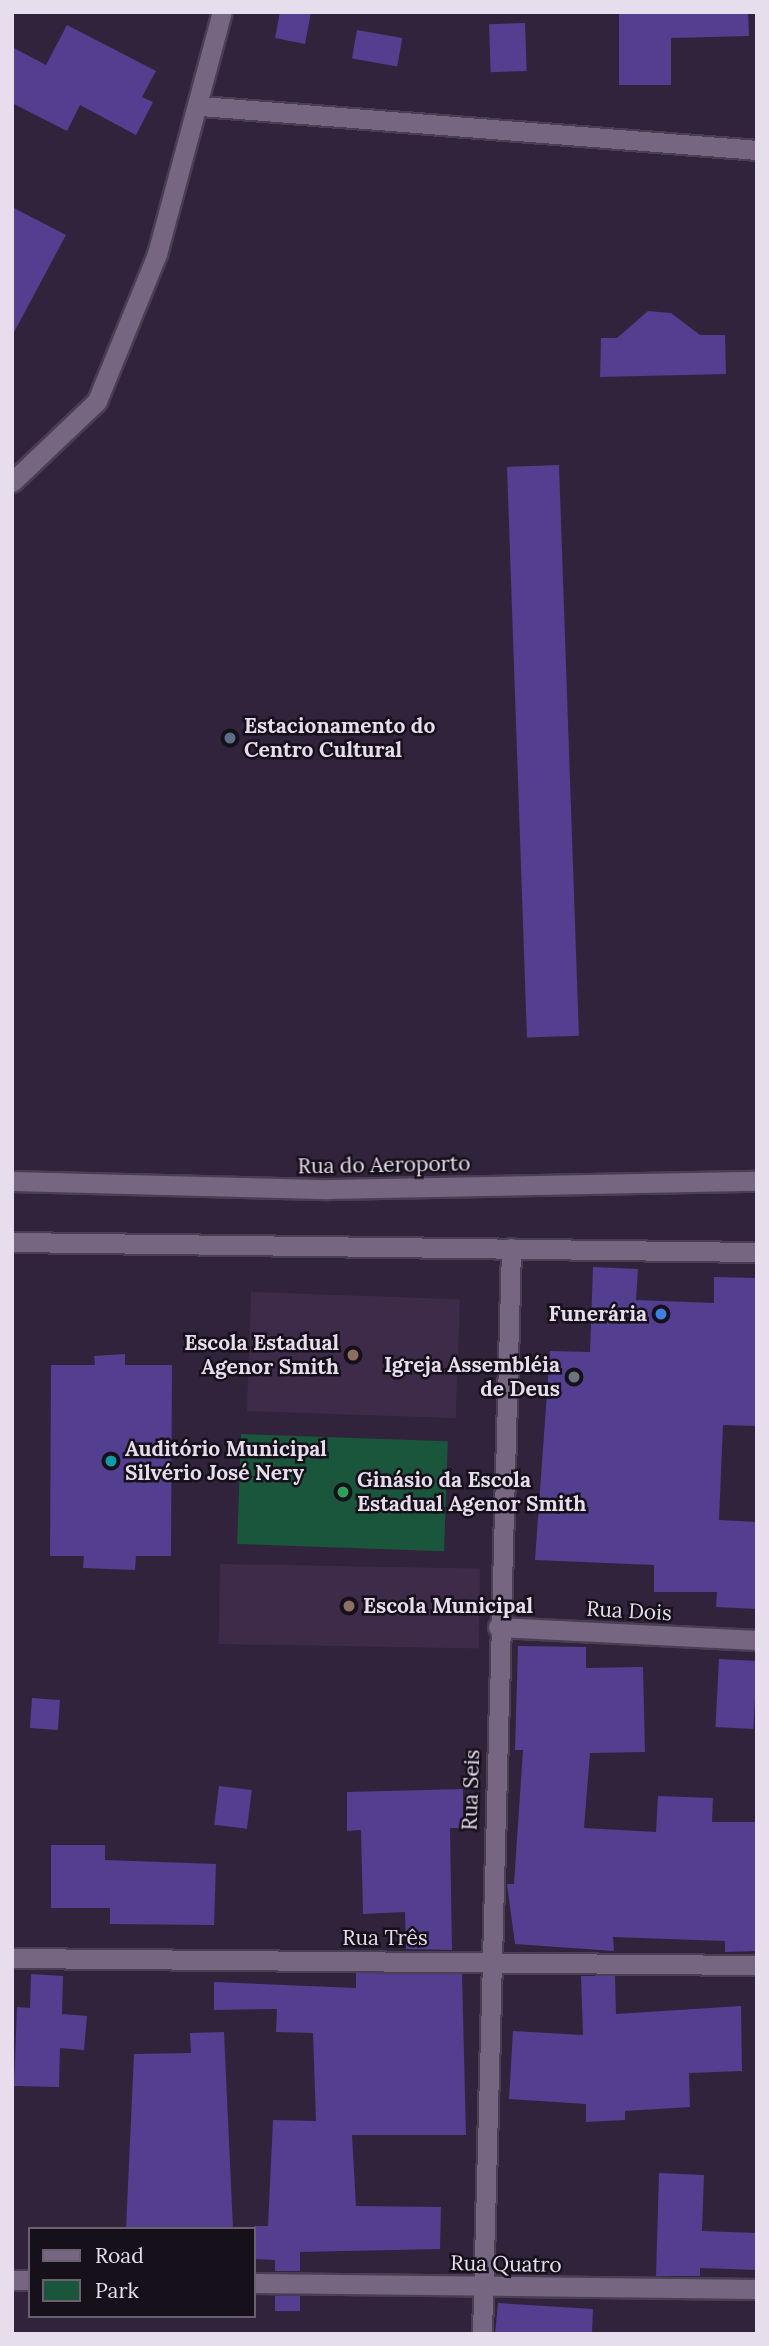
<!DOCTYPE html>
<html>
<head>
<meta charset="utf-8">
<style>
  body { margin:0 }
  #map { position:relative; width:769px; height:2346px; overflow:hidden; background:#31233b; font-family:Lora,serif }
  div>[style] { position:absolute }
  .built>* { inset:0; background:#3d2b49; transform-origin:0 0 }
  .green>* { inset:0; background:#1a563b; transform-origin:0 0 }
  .building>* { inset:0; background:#543e8f; transform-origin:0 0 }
  .roads { filter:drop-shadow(2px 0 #4a3e53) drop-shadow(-2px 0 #4a3e53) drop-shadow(0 2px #4a3e53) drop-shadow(0 -2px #4a3e53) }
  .minor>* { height:19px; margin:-9.5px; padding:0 9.5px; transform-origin:9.5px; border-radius:9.5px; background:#766682 }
  .tertiary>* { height:19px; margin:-9.5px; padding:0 9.5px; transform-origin:9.5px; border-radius:9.5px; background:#766682 }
  .secondary>* { height:19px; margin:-9.5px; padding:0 9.5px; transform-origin:9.5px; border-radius:9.5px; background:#766682 }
  .dots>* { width:19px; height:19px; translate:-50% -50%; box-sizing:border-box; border:4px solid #16101a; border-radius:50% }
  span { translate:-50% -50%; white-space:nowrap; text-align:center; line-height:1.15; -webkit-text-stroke:5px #16101a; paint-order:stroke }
  .poi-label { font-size:21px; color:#e6dded; font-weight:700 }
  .left { translate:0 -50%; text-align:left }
  .right { translate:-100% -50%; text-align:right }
  .street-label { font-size:21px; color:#e6dded }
  .frame { position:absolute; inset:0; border:14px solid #e6dded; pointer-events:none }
  .legend { position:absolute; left:28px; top:2227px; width:228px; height:91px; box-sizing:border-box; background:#16101a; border:2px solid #69626e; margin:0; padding:9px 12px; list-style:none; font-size:21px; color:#e6dded }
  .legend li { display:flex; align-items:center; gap:14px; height:35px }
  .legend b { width:35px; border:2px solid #69626e }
</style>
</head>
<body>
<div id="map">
  <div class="built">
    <div style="left:251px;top:1292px;width:209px;height:119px;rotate:2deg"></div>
    <div style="left:220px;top:1564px;width:260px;height:80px;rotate:1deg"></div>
  </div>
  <div class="green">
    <div style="left:241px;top:1434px;width:207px;height:110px;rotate:2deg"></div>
  </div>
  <div class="building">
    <div style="clip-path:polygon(280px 12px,311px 12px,305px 44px,275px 38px)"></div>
    <div style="clip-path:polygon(619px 12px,748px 12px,749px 36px,671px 38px,671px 85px,619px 85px)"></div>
    <div style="left:525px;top:23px;width:48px;height:36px;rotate:88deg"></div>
    <div style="clip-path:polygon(67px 25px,156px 71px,142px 97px,153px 102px,136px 135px,80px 105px,67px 131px,12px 103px,12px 47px,46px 65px)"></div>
    <div style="left:357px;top:30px;width:46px;height:29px;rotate:10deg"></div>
    <div style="clip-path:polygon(12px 207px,66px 235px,12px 336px)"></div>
    <div style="clip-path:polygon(648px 311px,671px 313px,700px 335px,725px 335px,726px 374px,600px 377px,601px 338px,617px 338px)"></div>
    <div style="left:559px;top:465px;width:571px;height:52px;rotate:88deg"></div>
    <div style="clip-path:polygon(593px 1267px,638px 1269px,636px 1300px,714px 1303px,714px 1277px,757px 1278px,757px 1426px,723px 1425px,719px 1520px,757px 1522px,757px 1609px,716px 1607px,717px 1592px,654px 1592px,654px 1565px,535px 1560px,550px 1351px,590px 1352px)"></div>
    <div style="clip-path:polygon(125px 1354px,125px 1365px,172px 1365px,171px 1556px,136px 1556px,135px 1570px,83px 1568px,84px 1556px,50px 1556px,51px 1365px,95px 1365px,94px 1356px)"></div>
    <div style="clip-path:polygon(518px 1646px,586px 1647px,586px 1668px,643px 1667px,645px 1752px,590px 1753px,584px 1828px,656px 1832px,658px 1796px,713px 1798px,712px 1822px,757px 1822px,757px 1951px,725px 1952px,725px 1941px,613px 1937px,614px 1951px,515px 1944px,507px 1884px,514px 1884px,523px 1750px,515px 1750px)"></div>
    <div style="left:719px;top:1659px;width:38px;height:68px;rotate:3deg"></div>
    <div style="left:32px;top:1698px;width:28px;height:30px;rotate:4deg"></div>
    <div style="left:219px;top:1786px;width:33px;height:39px;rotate:7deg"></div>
    <div style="clip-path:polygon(463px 1789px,463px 1828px,450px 1828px,452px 1950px,406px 1949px,405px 1912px,363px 1914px,361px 1830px,347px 1831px,347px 1792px)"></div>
    <div style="clip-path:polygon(51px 1845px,105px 1845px,105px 1860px,216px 1864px,214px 1925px,110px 1924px,110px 1908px,51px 1908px)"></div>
    <div style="clip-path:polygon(356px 1973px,462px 1974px,466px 2135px,352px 2135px,356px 2206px,441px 2207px,440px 2249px,300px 2252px,300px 2271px,275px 2271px,275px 2260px,254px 2259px,254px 2226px,268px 2226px,273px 2120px,316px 2121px,313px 2033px,276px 2032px,277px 2009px,214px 2010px,214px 1982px,356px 1988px)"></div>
    <div style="clip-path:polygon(31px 1974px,63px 1976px,62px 2014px,87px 2016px,84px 2050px,60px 2048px,59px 2087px,14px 2086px,17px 2007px,30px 2008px)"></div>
    <div style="clip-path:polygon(581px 1976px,615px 1976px,616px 2014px,741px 2006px,742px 2071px,689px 2073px,690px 2107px,625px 2111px,625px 2120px,586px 2122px,586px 2104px,509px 2099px,513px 2031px,583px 2035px)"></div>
    <div style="clip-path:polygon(224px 2032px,233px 2229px,126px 2229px,134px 2054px,191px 2053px,190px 2033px)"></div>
    <div style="clip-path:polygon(659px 2173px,704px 2175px,702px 2231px,757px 2233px,757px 2270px,700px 2268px,700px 2276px,656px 2276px)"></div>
    <div style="left:275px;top:2296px;width:25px;height:15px"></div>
    <div style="clip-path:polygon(498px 2303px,593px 2309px,592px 2334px,495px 2334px)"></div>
  </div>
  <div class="roads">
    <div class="minor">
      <div style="left:201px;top:106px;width:558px;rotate:4.52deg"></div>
      <div style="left:498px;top:1627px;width:259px;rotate:2.9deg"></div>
      <div style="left:12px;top:1958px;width:745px;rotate:0.54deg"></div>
      <div style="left:12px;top:2280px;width:18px"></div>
      <div style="left:254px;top:2283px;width:503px;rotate:0.68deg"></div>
      <div style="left:482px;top:2334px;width:1086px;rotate:-88.47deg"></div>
    </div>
    <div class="tertiary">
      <div style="left:12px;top:482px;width:117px;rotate:-43.6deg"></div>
      <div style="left:97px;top:401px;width:159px;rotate:-67.8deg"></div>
      <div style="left:157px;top:254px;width:251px;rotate:-75deg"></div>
    </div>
    <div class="secondary">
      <div style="left:12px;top:1181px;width:316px;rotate:1.5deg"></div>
      <div style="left:328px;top:1189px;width:429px;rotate:-1.1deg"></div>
      <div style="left:12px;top:1242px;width:745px;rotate:0.77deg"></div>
    </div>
  </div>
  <div class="dots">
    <div style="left:230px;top:738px;background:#5c6f8a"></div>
    <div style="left:661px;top:1314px;background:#3f7fe0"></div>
    <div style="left:353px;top:1355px;background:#8d6e63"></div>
    <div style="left:574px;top:1377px;background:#6b7280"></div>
    <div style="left:111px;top:1461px;background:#0f9aa8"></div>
    <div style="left:343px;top:1492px;background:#2e9e5b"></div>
    <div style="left:349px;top:1606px;background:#8d6e63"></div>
  </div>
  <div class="poi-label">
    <span class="left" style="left:244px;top:738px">Estacionamento do<br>Centro Cultural</span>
    <span class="right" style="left:647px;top:1314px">Funerária</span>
    <span class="right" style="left:339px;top:1355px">Escola Estadual<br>Agenor Smith</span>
    <span class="right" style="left:560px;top:1377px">Igreja Assembléia<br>de Deus</span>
    <span class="left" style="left:125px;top:1461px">Auditório Municipal<br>Silvério José Nery</span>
    <span class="left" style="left:357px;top:1492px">Ginásio da Escola<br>Estadual Agenor Smith</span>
    <span class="left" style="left:363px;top:1606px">Escola Municipal</span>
  </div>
  <div class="street-label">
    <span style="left:384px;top:1165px;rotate:-1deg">Rua do Aeroporto</span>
    <span style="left:629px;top:1611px;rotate:3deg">Rua Dois</span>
    <span style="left:471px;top:1790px;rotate:-88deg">Rua Seis</span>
    <span style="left:385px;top:1938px">Rua Três</span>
    <span style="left:506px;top:2264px;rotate:1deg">Rua Quatro</span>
  </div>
  <div class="frame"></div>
  <ul class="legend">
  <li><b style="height:9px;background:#766682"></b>Road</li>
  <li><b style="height:19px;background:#1a563b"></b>Park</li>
  </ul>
</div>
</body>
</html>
